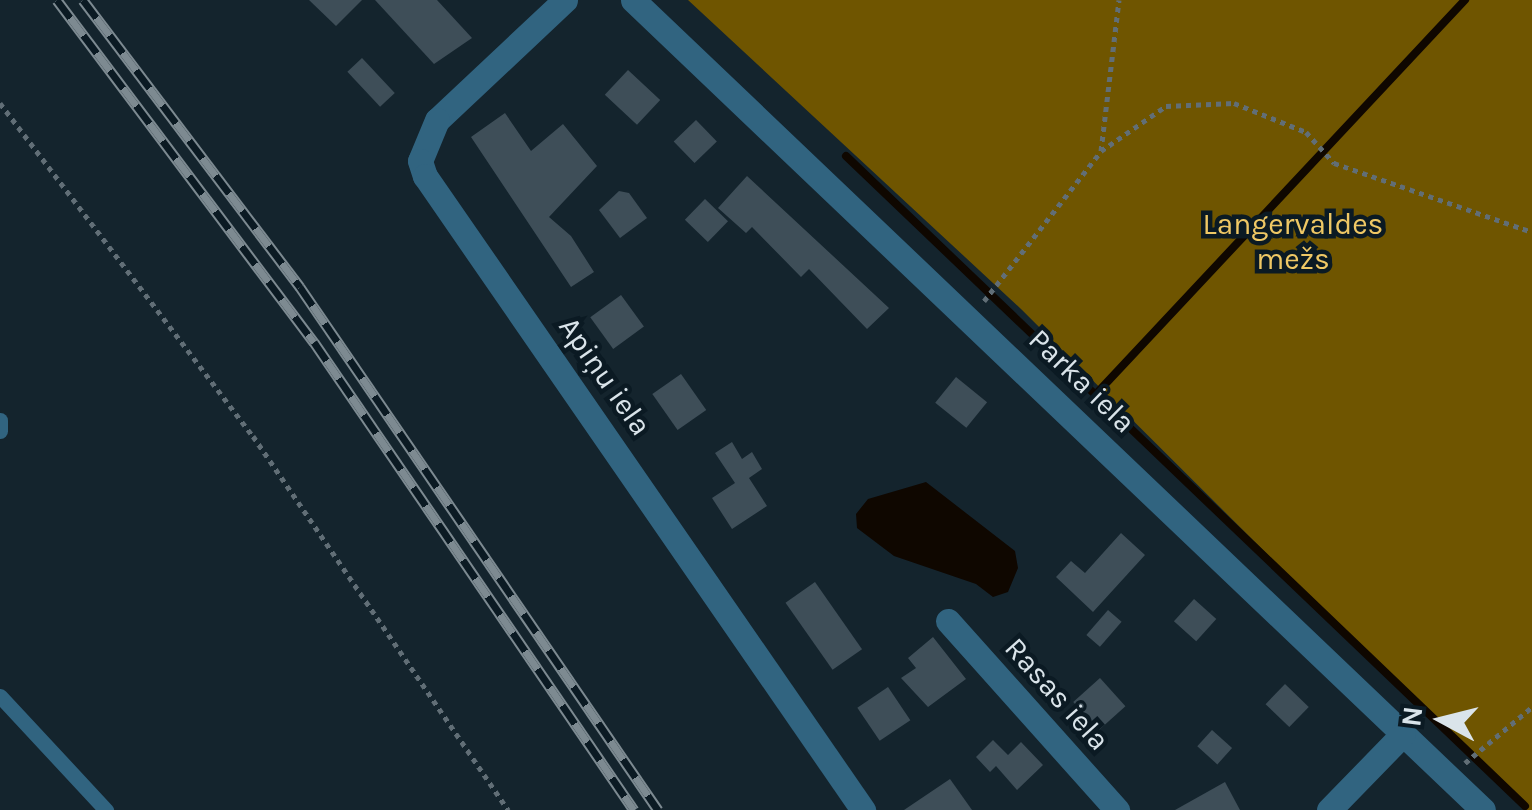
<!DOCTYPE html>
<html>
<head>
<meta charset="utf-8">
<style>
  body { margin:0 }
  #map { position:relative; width:1532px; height:810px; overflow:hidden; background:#14242d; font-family:Karla,sans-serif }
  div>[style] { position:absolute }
  .forest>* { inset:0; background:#6f5500 }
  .water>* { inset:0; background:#0f0700 }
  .stream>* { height:8px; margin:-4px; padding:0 4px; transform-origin:4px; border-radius:4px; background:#0f0700 }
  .building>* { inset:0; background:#3e4e58; transform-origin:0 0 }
  .path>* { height:5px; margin-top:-2.5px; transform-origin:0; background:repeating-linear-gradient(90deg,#616e76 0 5px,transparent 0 10px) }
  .lane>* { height:15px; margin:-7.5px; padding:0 7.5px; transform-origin:7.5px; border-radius:7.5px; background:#316480 }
  .street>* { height:25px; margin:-12.5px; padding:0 12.5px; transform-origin:12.5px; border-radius:12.5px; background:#316480 }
  .rail>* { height:11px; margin-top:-5.5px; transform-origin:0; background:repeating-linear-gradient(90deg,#0b1a23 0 22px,#7d8a91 0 44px); box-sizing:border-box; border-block:2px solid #7d8a91 }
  span { translate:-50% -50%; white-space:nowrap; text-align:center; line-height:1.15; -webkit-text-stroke:9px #0b1a23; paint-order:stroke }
  .park-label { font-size:30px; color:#efc865 }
  .street-label { font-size:30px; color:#dae4ea }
  .north { position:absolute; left:1392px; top:670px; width:100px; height:100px; -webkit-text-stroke:8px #0b1a23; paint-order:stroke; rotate:277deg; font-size:28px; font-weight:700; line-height:40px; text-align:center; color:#dae4ea }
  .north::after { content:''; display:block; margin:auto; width:35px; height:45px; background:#dae4ea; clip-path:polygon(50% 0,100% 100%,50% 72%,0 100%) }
</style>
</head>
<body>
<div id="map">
  <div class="forest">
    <div style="clip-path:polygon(688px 0,1532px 0,1532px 810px,1524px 810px,1021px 309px)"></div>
  </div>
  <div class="water">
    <div style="clip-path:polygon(926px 482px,1015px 551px,1018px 568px,1008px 592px,993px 597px,976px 584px,894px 556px,857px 528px,856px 514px,868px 499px)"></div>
  </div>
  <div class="stream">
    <div style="left:846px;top:156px;width:940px;rotate:43.75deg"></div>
    <div style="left:1096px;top:394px;width:540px;rotate:-46.88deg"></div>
  </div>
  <div class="building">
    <div style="clip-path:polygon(309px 0,362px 0,336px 26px)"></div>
    <div style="clip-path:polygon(375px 0,437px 0,472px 38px,434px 64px)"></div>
    <div style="left:362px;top:58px;width:48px;height:20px;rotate:47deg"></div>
    <div style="left:628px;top:70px;width:44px;height:34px;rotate:43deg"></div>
    <div style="clip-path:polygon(505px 113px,531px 151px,563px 124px,597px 166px,549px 217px,571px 236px,594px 272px,571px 287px,471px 137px)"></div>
    <div style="left:696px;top:120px;width:30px;height:31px;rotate:46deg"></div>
    <div style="clip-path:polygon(747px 176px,889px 308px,867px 329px,809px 269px,801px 277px,752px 227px,746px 233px,718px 208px)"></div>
    <div style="clip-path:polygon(619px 191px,629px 193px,647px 218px,620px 238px,599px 210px)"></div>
    <div style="left:705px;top:199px;width:32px;height:29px;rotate:44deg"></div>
    <div style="left:621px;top:295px;width:39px;height:38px;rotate:54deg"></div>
    <div style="left:681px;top:374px;width:44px;height:35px;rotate:55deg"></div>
    <div style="left:956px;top:377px;width:40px;height:33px;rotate:39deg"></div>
    <div style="clip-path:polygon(732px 442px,742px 459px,752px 452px,762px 469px,749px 478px,767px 506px,732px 529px,712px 498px,735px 483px,715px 453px)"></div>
    <div style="clip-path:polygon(1121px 533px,1145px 555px,1093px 612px,1056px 577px,1071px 561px,1085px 573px)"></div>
    <div style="left:815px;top:582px;width:82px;height:36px;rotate:55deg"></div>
    <div style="left:1194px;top:599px;width:30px;height:30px;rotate:42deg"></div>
    <div style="left:1108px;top:610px;width:18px;height:33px;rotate:41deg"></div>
    <div style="clip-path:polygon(933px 637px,966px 679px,928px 707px,901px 678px,916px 668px,908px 658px)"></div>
    <div style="left:1100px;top:678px;width:38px;height:36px;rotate:48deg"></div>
    <div style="left:1285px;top:684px;width:33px;height:28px;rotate:44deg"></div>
    <div style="left:888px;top:687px;width:40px;height:37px;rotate:56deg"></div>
    <div style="left:1212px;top:730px;width:27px;height:22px;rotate:42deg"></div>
    <div style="clip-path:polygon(993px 740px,1008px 755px,1021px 742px,1043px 765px,1017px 790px,996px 766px,990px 772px,976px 757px)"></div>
    <div style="clip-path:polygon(950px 779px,972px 810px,904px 810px)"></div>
    <div style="clip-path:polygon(1225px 782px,1240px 810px,1175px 810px)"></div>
  </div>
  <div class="path">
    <div style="left:0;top:103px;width:418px;rotate:52.8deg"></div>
    <div style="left:253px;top:436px;width:453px;rotate:55.7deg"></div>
    <div style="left:1101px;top:151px;width:152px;rotate:-83.2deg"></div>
    <div style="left:984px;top:301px;width:190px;rotate:-52deg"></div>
    <div style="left:1101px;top:151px;width:79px;rotate:-34.7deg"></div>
    <div style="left:1166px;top:106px;width:68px;rotate:-2.5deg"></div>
    <div style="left:1234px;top:103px;width:78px;rotate:21.9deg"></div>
    <div style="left:1306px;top:132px;width:42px;rotate:47.9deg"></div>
    <div style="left:1334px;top:163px;width:210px;rotate:19.2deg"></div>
    <div style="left:1465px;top:763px;width:87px;rotate:-39.9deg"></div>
  </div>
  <div class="lane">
    <div style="left:0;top:420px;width:11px;rotate:90deg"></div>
    <div style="left:0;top:696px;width:156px;rotate:47.1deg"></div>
  </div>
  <div class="street">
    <div style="left:565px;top:0;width:175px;rotate:136.8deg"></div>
    <div style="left:437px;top:120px;width:44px;rotate:112.5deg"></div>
    <div style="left:420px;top:161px;width:16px;rotate:72deg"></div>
    <div style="left:425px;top:176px;width:771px;rotate:55.36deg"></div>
    <div style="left:633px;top:0;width:1174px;rotate:43.62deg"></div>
    <div style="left:948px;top:621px;width:254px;rotate:48.2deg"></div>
    <div style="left:1329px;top:810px;width:106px;rotate:-45.8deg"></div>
  </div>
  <div class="rail">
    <div style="left:57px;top:0;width:428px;rotate:53.1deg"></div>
    <div style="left:314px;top:342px;width:567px;rotate:55.64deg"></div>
    <div style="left:83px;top:0;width:360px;rotate:52.9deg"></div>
    <div style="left:300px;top:287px;width:634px;rotate:55.61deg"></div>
  </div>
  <div class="park-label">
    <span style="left:1293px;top:241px">Langervaldes<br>mežs</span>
  </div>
  <div class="street-label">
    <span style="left:605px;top:376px;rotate:55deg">Apiņu iela</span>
    <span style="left:1082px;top:381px;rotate:44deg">Parka iela</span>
    <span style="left:1057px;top:694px;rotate:48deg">Rasas iela</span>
  </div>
  <div class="north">N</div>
</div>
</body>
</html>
